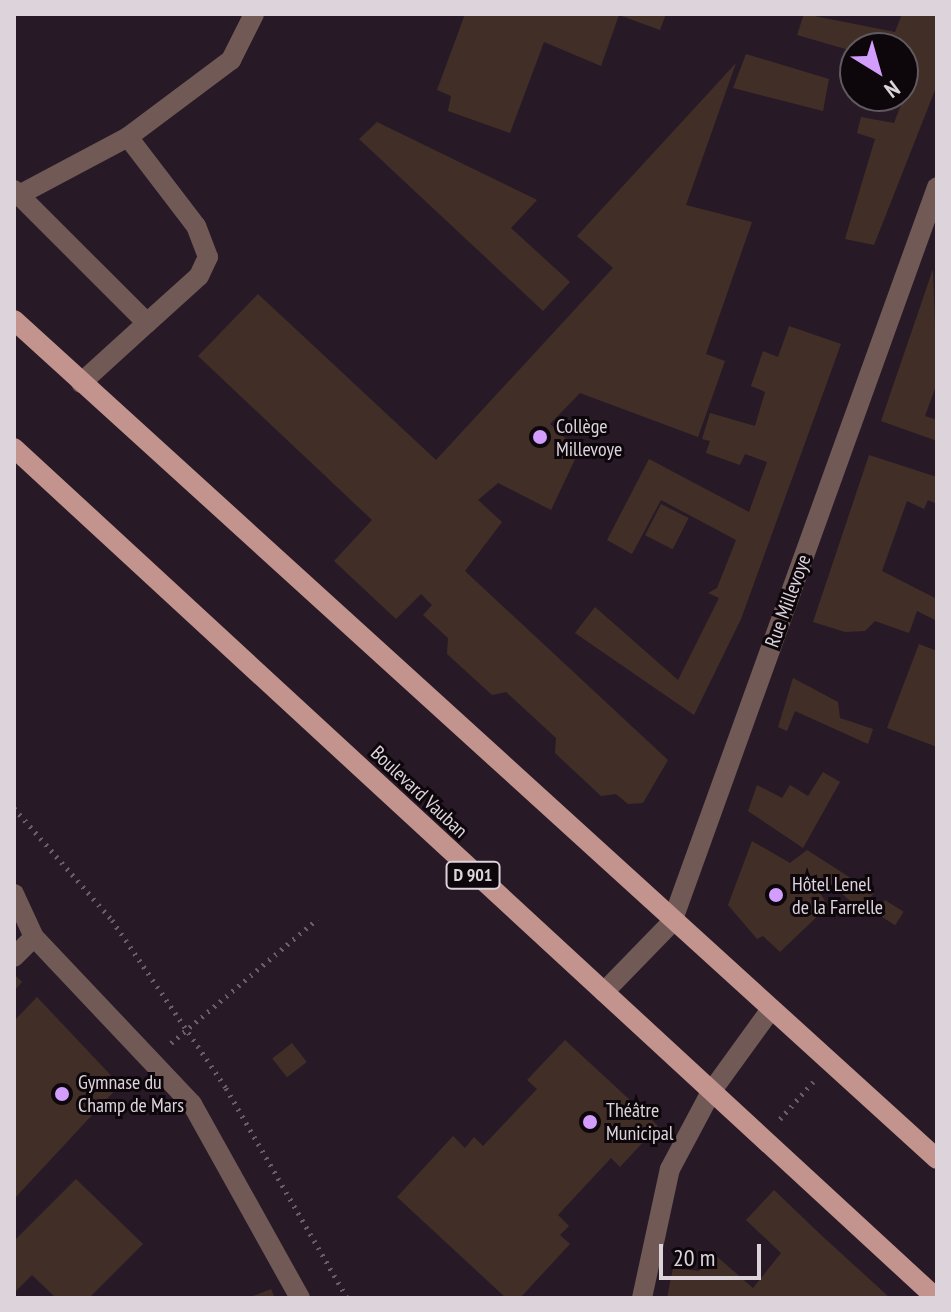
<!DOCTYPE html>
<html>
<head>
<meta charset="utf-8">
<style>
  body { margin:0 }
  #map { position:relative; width:951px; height:1312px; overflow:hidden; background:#271a26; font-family:"PT Sans Narrow",sans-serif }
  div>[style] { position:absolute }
  .building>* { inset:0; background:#412f27; transform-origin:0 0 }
  .path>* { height:5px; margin-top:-2.5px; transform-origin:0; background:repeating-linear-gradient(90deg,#695d68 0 2px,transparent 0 8px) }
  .minor>* { height:20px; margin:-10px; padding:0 10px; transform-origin:10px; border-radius:10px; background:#715956 }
  .major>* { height:20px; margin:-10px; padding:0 10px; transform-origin:10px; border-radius:10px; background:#c3938d }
  .dots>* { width:22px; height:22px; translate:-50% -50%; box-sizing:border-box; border:4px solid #0d070c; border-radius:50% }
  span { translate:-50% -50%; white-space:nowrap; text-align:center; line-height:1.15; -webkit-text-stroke:6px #0d070c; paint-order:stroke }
  .shield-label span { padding:2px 6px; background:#0d070c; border:2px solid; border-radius:6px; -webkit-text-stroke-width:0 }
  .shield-label { font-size:18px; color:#dcd3db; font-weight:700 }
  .poi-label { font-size:20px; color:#dcd3db }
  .left { translate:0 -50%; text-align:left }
  .street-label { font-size:20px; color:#dcd3db }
  .frame { position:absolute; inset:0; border:16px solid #dcd3db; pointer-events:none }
  .north { position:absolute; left:839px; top:32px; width:80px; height:80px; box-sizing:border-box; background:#0d070c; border:2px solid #60595f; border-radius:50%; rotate:143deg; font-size:22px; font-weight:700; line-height:32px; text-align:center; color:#dcd3db }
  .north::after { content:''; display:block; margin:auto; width:28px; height:36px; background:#d29dfd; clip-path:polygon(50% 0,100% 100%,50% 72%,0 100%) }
  .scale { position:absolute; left:659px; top:1244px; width:102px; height:36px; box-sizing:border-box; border:4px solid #dcd3db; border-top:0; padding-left:10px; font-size:24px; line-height:28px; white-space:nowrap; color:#dcd3db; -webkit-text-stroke:6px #0d070c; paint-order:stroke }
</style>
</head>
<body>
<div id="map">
  <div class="building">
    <div style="clip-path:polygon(465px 14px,666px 14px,660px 30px,619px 15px,601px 66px,544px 42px,510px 133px,448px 111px,451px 96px,437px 90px)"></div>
    <div style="clip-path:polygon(804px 14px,895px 32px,902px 14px,937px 14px,937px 85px,874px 245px,845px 239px,875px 139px,857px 133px,861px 117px,894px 123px,915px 68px,903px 48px,849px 50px,797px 35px)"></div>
    <div style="clip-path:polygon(746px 54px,829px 79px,823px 111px,733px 88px)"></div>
    <div style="clip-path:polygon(736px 63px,686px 205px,752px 222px,706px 354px,725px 361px,698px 437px,580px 393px,550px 424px,579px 451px,551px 510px,498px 483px,478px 500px,502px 522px,465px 571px,668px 760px,643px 803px,628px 804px,616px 794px,601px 796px,555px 753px,556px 738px,506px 692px,492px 695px,447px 654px,448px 638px,423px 615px,432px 605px,421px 594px,396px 619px,334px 561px,372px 520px,198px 356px,258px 294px,436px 460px,613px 268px,577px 236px)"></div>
    <div style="clip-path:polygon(377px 122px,537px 200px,511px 228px,570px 282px,543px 311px,359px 139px)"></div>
    <div style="clip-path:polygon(933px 269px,937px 383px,925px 416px,937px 420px,937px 441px,881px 421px)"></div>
    <div style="clip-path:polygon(789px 326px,841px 344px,741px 619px,694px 715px,575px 633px,595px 607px,678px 680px,719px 598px,708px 593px,717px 588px,736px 540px,661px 500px,632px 554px,607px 540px,649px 459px,749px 512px,767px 462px,745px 454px,740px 465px,706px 453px,710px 441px,702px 439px,710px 413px,755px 426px,765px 392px,751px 386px,763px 351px,778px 357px)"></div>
    <div style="clip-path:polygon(869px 455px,937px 477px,937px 504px,928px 500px,924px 509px,907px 501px,882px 571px,937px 599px,937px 621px,917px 611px,909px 633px,875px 621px,865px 631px,845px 632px,813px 622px)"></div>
    <div style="left:661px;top:504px;width:31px;height:35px;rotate:27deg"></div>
    <div style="clip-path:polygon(919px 644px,937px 651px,937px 747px,887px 728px)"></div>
    <div style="clip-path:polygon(793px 678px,838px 702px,840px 718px,873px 729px,868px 744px,795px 711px,787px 731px,778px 727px)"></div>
    <div style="clip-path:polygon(823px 772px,840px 782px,803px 848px,748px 811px,757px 785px,782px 798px,790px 785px,808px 796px)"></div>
    <div style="clip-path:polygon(752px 841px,790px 863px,807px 850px,874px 893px,861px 910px,826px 880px,817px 888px,828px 906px,780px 952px,763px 936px,757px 939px,728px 905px)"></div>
    <div style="left:885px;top:900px;width:22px;height:16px;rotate:32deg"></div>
    <div style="clip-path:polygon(14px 974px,22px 982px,14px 991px)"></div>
    <div style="clip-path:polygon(37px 997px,120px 1085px,14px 1199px,14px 1021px)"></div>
    <div style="clip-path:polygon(565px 1040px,658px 1126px,620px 1167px,611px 1158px,558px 1215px,569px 1226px,560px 1235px,570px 1244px,520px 1298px,506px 1298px,397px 1197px,453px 1136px,465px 1148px,474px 1137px,483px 1146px,537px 1089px,527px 1080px)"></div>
    <div style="left:292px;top:1043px;width:24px;height:25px;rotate:52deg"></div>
    <div style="clip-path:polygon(76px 1179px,143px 1244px,89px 1298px,56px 1298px,32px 1275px,14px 1293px,14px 1241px)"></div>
    <div style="clip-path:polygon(774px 1190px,820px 1234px,890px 1298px,667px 1298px,673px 1268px,699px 1271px,714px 1254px,753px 1288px,781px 1253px,746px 1220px)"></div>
    <div style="clip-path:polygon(271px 1289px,275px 1298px,248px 1298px)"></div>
  </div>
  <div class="path">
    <div style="left:14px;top:808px;width:149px;rotate:48.8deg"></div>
    <div style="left:112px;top:920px;width:203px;rotate:55.8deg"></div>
    <div style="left:226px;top:1088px;width:242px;rotate:60deg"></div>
    <div style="left:171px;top:1043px;width:192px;rotate:-40.3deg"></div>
    <div style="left:780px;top:1119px;width:50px;rotate:-48.3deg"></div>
  </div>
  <div class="minor">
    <div style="left:128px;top:137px;width:129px;rotate:-36.8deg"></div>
    <div style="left:231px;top:60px;width:51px;rotate:-63.4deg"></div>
    <div style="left:14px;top:190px;width:188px;rotate:45deg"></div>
    <div style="left:147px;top:323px;width:70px;rotate:-42.1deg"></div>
    <div style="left:199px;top:276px;width:21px;rotate:-65deg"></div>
    <div style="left:208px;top:257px;width:33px;rotate:-111deg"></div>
    <div style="left:196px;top:226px;width:112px;rotate:-127.4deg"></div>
    <div style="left:128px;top:137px;width:123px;rotate:152deg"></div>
    <div style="left:81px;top:383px;width:89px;rotate:-42.3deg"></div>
    <div style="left:14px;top:894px;width:47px;rotate:65.1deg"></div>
    <div style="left:34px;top:937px;width:230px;rotate:46.6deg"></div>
    <div style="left:192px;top:1104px;width:222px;rotate:60.9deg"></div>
    <div style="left:14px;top:957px;width:28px;rotate:-45deg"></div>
    <div style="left:604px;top:992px;width:98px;rotate:-45.8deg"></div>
    <div style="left:672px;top:922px;width:781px;rotate:-70.17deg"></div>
    <div style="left:642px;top:1298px;width:132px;rotate:-77.8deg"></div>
    <div style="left:670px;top:1169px;width:87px;rotate:-62deg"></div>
    <div style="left:711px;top:1092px;width:99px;rotate:-54.1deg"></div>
  </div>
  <div class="major">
    <div style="left:14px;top:320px;width:1247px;rotate:42.27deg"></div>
    <div style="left:14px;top:448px;width:1254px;rotate:42.67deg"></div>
  </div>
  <div class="dots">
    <div style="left:540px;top:437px;background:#d29dfd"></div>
    <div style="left:776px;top:895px;background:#d29dfd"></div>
    <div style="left:62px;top:1094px;background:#d29dfd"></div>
    <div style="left:590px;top:1122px;background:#d29dfd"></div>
  </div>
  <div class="shield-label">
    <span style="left:473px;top:875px">D 901</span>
  </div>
  <div class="poi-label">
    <span class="left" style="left:556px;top:438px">Collège<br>Millevoye</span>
    <span class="left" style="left:792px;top:896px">Hôtel Lenel<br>de la Farrelle</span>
    <span class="left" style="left:78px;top:1094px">Gymnase du<br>Champ de Mars</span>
    <span class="left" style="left:606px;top:1122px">Théâtre<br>Municipal</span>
  </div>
  <div class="street-label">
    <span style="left:788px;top:601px;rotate:-70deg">Rue Millevoye</span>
    <span style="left:419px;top:792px;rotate:43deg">Boulevard Vauban</span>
  </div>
  <div class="frame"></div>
  <div class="north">N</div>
  <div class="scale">20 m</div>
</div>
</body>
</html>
